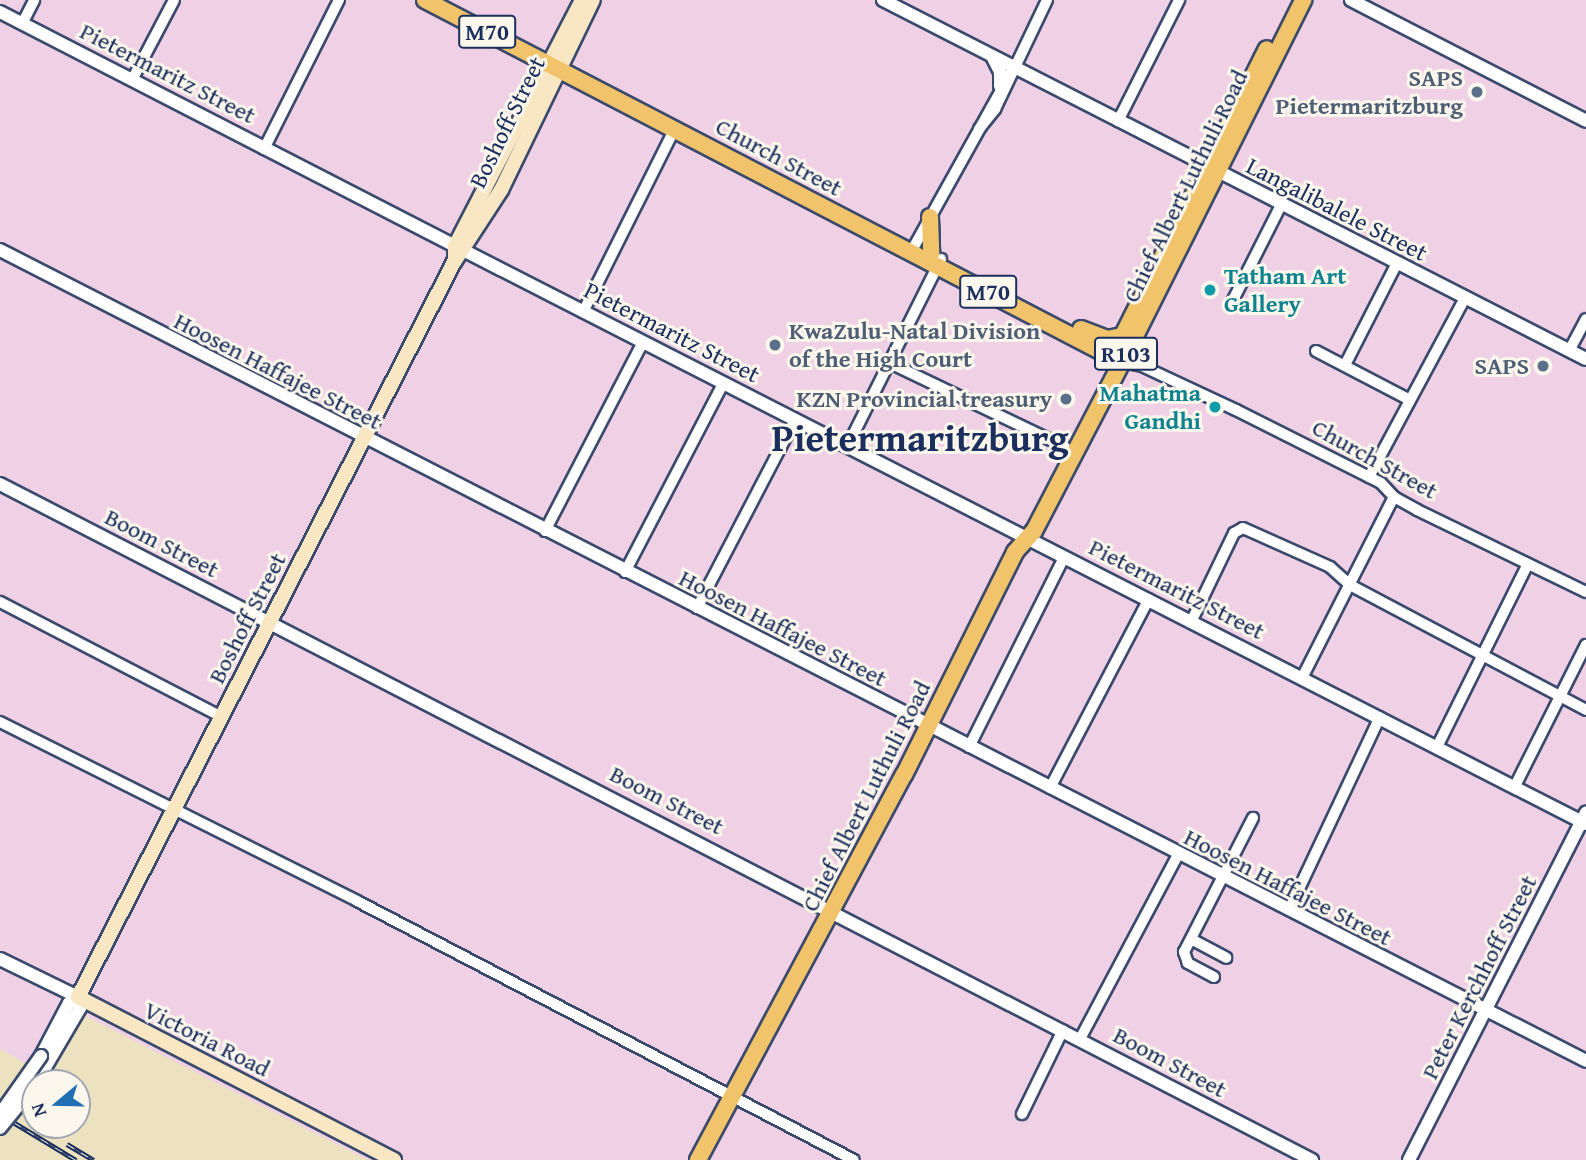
<!DOCTYPE html>
<html>
<head>
<meta charset="utf-8">
<style>
  body { margin:0 }
  #map { position:relative; width:1586px; height:1160px; overflow:hidden; background:#ece2c0; font-family:"Gentium Book Plus",serif }
  div>[style] { position:absolute }
  .built>* { inset:0; background:#f0d0e4 }
  .roads { filter:drop-shadow(2px 0 #3a4a6d) drop-shadow(-2px 0 #3a4a6d) drop-shadow(0 2px #3a4a6d) drop-shadow(0 -2px #3a4a6d) }
  .minor>* { height:10px; margin:-5px; padding:0 5px; transform-origin:5px; border-radius:5px; background:#fff }
  .tertiary>* { height:12px; margin:-6px; padding:0 6px; transform-origin:6px; border-radius:6px; background:#fff }
  .secondary>* { height:14px; margin:-7px; padding:0 7px; transform-origin:7px; border-radius:7px; background:#f9e7c3 }
  .primary>* { height:16px; margin:-8px; padding:0 8px; transform-origin:8px; border-radius:8px; background:#f1c36a }
  .rail>* { height:5px; margin-top:-2.5px; transform-origin:0; background:repeating-linear-gradient(90deg,#fbf7ec 0 8px,#1b2f5e 0 16px); box-sizing:border-box; border-block:2px solid #1b2f5e }
  .bridges { filter:drop-shadow(2px 0 #3a4a6d) drop-shadow(-2px 0 #3a4a6d) drop-shadow(0 2px #3a4a6d) drop-shadow(0 -2px #3a4a6d) }
  .tertiary-bridge>* { height:12px; margin:-6px; padding:0 6px; transform-origin:6px; border-radius:6px; background:#fff }
  .dots>* { width:19px; height:19px; translate:-50% -50%; box-sizing:border-box; border:4px solid #fbf7ec; border-radius:50% }
  span { translate:-50% -50%; white-space:nowrap; text-align:center; line-height:1.15; -webkit-text-stroke:6px #fbf7ec; paint-order:stroke }
  .shield-label span { padding:2px 5px; background:#fbf7ec; border:2px solid; border-radius:5px; -webkit-text-stroke-width:0 }
  .shield-label { font-size:23px; color:#1b2f5e; font-weight:700 }
  .street-label { font-size:24px; color:#1b2f5e }
  .service-label { font-size:24px; color:#4e5e75; font-weight:700 }
  .right { translate:-100% -50%; text-align:right }
  .left { translate:0 -50%; text-align:left }
  .culture-label { font-size:24px; color:#0d838f; font-weight:700 }
  .town-label { font-size:38px; color:#1b2f5e; font-weight:700 }
  .north { position:absolute; left:21px; top:1069px; width:70px; height:70px; box-sizing:border-box; background:#fbf7ec; border:2px solid #a1a7b3; border-radius:50%; rotate:251deg; font-size:19px; font-weight:700; line-height:28px; text-align:center; color:#1b2f5e }
  .north::after { content:''; display:block; margin:auto; width:24px; height:32px; background:#1f6fb2; clip-path:polygon(50% 0,100% 100%,50% 72%,0 100%) }
</style>
</head>
<body>
<div id="map">
  <div class="built">
    <div style="clip-path:polygon(0 0,1586px 0,1586px 1160px,368px 1160px,62px 1004px,31px 1066px,0 1049px)"></div>
  </div>
  <div class="roads">
    <div class="minor">
      <div style="left:22px;top:24px;width:27px;rotate:-63deg"></div>
      <div style="left:132px;top:80px;width:90px;rotate:-62.3deg"></div>
      <div style="left:1118px;top:121px;width:136px;rotate:-63.2deg"></div>
      <div style="left:979px;top:129px;width:26px;rotate:-51deg"></div>
      <div style="left:995px;top:109px;width:121px;rotate:-64.5deg"></div>
      <div style="left:264px;top:149px;width:167px;rotate:-63.3deg"></div>
      <div style="left:911px;top:252px;width:216px;rotate:-60.9deg"></div>
      <div style="left:1232px;top:302px;width:111px;rotate:-63.2deg"></div>
      <div style="left:583px;top:312px;width:206px;rotate:-63.4deg"></div>
      <div style="left:1316px;top:351px;width:106px;rotate:27.5deg"></div>
      <div style="left:1569px;top:351px;width:36px;rotate:-62deg"></div>
      <div style="left:1122px;top:362px;width:20px;rotate:11deg"></div>
      <div style="left:1142px;top:366px;width:104px;rotate:25.1deg"></div>
      <div style="left:1236px;top:410px;width:162px;rotate:26.7deg"></div>
      <div style="left:1381px;top:483px;width:19px;rotate:47deg"></div>
      <div style="left:1394px;top:497px;width:26px;rotate:29deg"></div>
      <div style="left:1417px;top:510px;width:188px;rotate:25.9deg"></div>
      <div style="left:892px;top:364px;width:192px;rotate:25.6deg"></div>
      <div style="left:1345px;top:365px;width:114px;rotate:-63deg"></div>
      <div style="left:848px;top:445px;width:208px;rotate:-63.4deg"></div>
      <div style="left:1369px;top:477px;width:203px;rotate:-61.8deg"></div>
      <div style="left:545px;top:531px;width:213px;rotate:-62.6deg"></div>
      <div style="left:625px;top:572px;width:212px;rotate:-62.5deg"></div>
      <div style="left:0;top:602px;width:250px;rotate:27.4deg"></div>
      <div style="left:697px;top:608px;width:212px;rotate:-62.5deg"></div>
      <div style="left:1192px;top:620px;width:97px;rotate:-64.2deg"></div>
      <div style="left:1234px;top:533px;width:10px;rotate:-29deg"></div>
      <div style="left:1243px;top:528px;width:95px;rotate:24.1deg"></div>
      <div style="left:1330px;top:567px;width:27px;rotate:42deg"></div>
      <div style="left:1350px;top:585px;width:267px;rotate:27.9deg"></div>
      <div style="left:1302px;top:678px;width:203px;rotate:-63.1deg"></div>
      <div style="left:0;top:722px;width:399px;rotate:26.6deg"></div>
      <div style="left:357px;top:901px;width:560px;rotate:27.53deg"></div>
      <div style="left:969px;top:747px;width:212px;rotate:-63.4deg"></div>
      <div style="left:1437px;top:747px;width:204px;rotate:-63.6deg"></div>
      <div style="left:1515px;top:786px;width:158px;rotate:-63.3deg"></div>
      <div style="left:1050px;top:788px;width:213px;rotate:-62.4deg"></div>
      <div style="left:1289px;top:910px;width:213px;rotate:-64.8deg"></div>
      <div style="left:1191px;top:939px;width:40px;rotate:28deg"></div>
      <div style="left:1214px;top:977px;width:30px;rotate:-152deg"></div>
      <div style="left:1188px;top:963px;width:12px;rotate:-110deg"></div>
      <div style="left:1184px;top:952px;width:151px;rotate:-62.8deg"></div>
      <div style="left:1080px;top:1039px;width:208px;rotate:-62deg"></div>
      <div style="left:1022px;top:1114px;width:93px;rotate:-64deg"></div>
    </div>
    <div class="tertiary">
      <div style="left:883px;top:0;width:789px;rotate:27.05deg"></div>
      <div style="left:1351px;top:0;width:264px;rotate:27.2deg"></div>
      <div style="left:0;top:12px;width:512px;rotate:27.22deg"></div>
      <div style="left:993px;top:58px;width:16px;rotate:63deg"></div>
      <div style="left:1000px;top:72px;width:14px;rotate:90deg"></div>
      <div style="left:0;top:250px;width:1781px;rotate:27.08deg"></div>
      <div style="left:465px;top:251px;width:1259px;rotate:27.07deg"></div>
      <div style="left:0;top:484px;width:1476px;rotate:27.26deg"></div>
      <div style="left:0;top:959px;width:87px;rotate:26deg"></div>
      <div style="left:41px;top:1056px;width:60px;rotate:-62.2deg"></div>
      <div style="left:69px;top:1003px;width:11px;rotate:-34deg"></div>
      <div style="left:36px;top:1083px;width:87px;rotate:-59.6deg"></div>
      <div style="left:80px;top:1008px;width:11px;rotate:-100deg"></div>
      <div style="left:1409px;top:1160px;width:390px;rotate:-63deg"></div>
    </div>
    <div class="secondary">
      <div style="left:455px;top:260px;width:14px;rotate:-90deg"></div>
      <div style="left:455px;top:246px;width:277px;rotate:-62.7deg"></div>
      <div style="left:394px;top:1160px;width:356px;rotate:-152.7deg"></div>
      <div style="left:78px;top:997px;width:826px;rotate:-62.91deg"></div>
      <div style="left:454px;top:262px;width:86px;rotate:-56.9deg"></div>
      <div style="left:501px;top:190px;width:211px;rotate:-64.2deg"></div>
    </div>
    <div class="primary">
      <div style="left:425px;top:0;width:774px;rotate:27.46deg"></div>
      <div style="left:930px;top:217px;width:36px;rotate:88deg"></div>
      <div style="left:1081px;top:329px;width:28px;rotate:21deg"></div>
      <div style="left:1107px;top:339px;width:15px;rotate:-11deg"></div>
      <div style="left:1118px;top:345px;width:331px;rotate:-63.3deg"></div>
      <div style="left:698px;top:1160px;width:437px;rotate:-61.9deg"></div>
      <div style="left:904px;top:775px;width:249px;rotate:-63.5deg"></div>
      <div style="left:1015px;top:552px;width:28px;rotate:-48deg"></div>
      <div style="left:1034px;top:531px;width:191px;rotate:-62.5deg"></div>
      <div style="left:1122px;top:362px;width:405px;rotate:-63.4deg"></div>
    </div>
  </div>
  <div class="rail">
    <div style="left:0;top:1114px;width:89px;rotate:31.2deg"></div>
    <div style="left:67px;top:1144px;width:31px;rotate:31deg"></div>
  </div>
  <div class="bridges">
    <div class="tertiary-bridge">
      <div style="left:0;top:1114px;width:71px;rotate:-54.7deg"></div>
      <div style="left:0;top:1128px;width:55px;rotate:-50.9deg"></div>
    </div>
  </div>
  <div class="dots">
    <div style="left:1477px;top:92px;background:#5c6f8a"></div>
    <div style="left:1210px;top:290px;background:#0f9aa8"></div>
    <div style="left:775px;top:345px;background:#5c6f8a"></div>
    <div style="left:1543px;top:366px;background:#5c6f8a"></div>
    <div style="left:1066px;top:399px;background:#5c6f8a"></div>
    <div style="left:1215px;top:407px;background:#0f9aa8"></div>
  </div>
  <div class="shield-label">
    <span style="left:487px;top:32px">M70</span>
    <span style="left:988px;top:292px">M70</span>
    <span style="left:1126px;top:354px">R103</span>
  </div>
  <div class="street-label">
    <span style="left:168px;top:73px;rotate:27deg">Pietermaritz Street</span>
    <span style="left:507px;top:122px;rotate:-64deg">Boshoff Street</span>
    <span style="left:779px;top:157px;rotate:28deg">Church Street</span>
    <span style="left:1185px;top:186px;rotate:-64deg">Chief Albert Luthuli Road</span>
    <span style="left:1337px;top:209px;rotate:27deg">Langalibalele Street</span>
    <span style="left:672px;top:332px;rotate:27deg">Pietermaritz Street</span>
    <span style="left:278px;top:371px;rotate:27deg">Hoosen Haffajee Street</span>
    <span style="left:1375px;top:459px;rotate:29deg">Church Street</span>
    <span style="left:162px;top:543px;rotate:27deg">Boom Street</span>
    <span style="left:1177px;top:589px;rotate:27deg">Pietermaritz Street</span>
    <span style="left:247px;top:618px;rotate:-63deg">Boshoff Street</span>
    <span style="left:783px;top:628px;rotate:27deg">Hoosen Haffajee Street</span>
    <span style="left:866px;top:796px;rotate:-63deg">Chief Albert Luthuli Road</span>
    <span style="left:667px;top:800px;rotate:27deg">Boom Street</span>
    <span style="left:1288px;top:887px;rotate:27deg">Hoosen Haffajee Street</span>
    <span style="left:1479px;top:977px;rotate:-63deg">Peter Kerchhoff Street</span>
    <span style="left:207px;top:1039px;rotate:27deg">Victoria Road</span>
    <span style="left:1170px;top:1062px;rotate:28deg">Boom Street</span>
  </div>
  <div class="service-label">
    <span class="right" style="left:1463px;top:92px">SAPS<br>Pietermaritzburg</span>
    <span class="left" style="left:789px;top:345px">KwaZulu-Natal Division<br>of the High Court</span>
    <span class="right" style="left:1529px;top:366px">SAPS</span>
    <span class="right" style="left:1052px;top:399px">KZN Provincial treasury</span>
  </div>
  <div class="culture-label">
    <span class="left" style="left:1224px;top:290px">Tatham Art<br>Gallery</span>
    <span class="right" style="left:1201px;top:407px">Mahatma<br>Gandhi</span>
  </div>
  <div class="town-label">
    <span style="left:920px;top:438px">Pietermaritzburg</span>
  </div>
  <div class="north">N</div>
</div>
</body>
</html>
